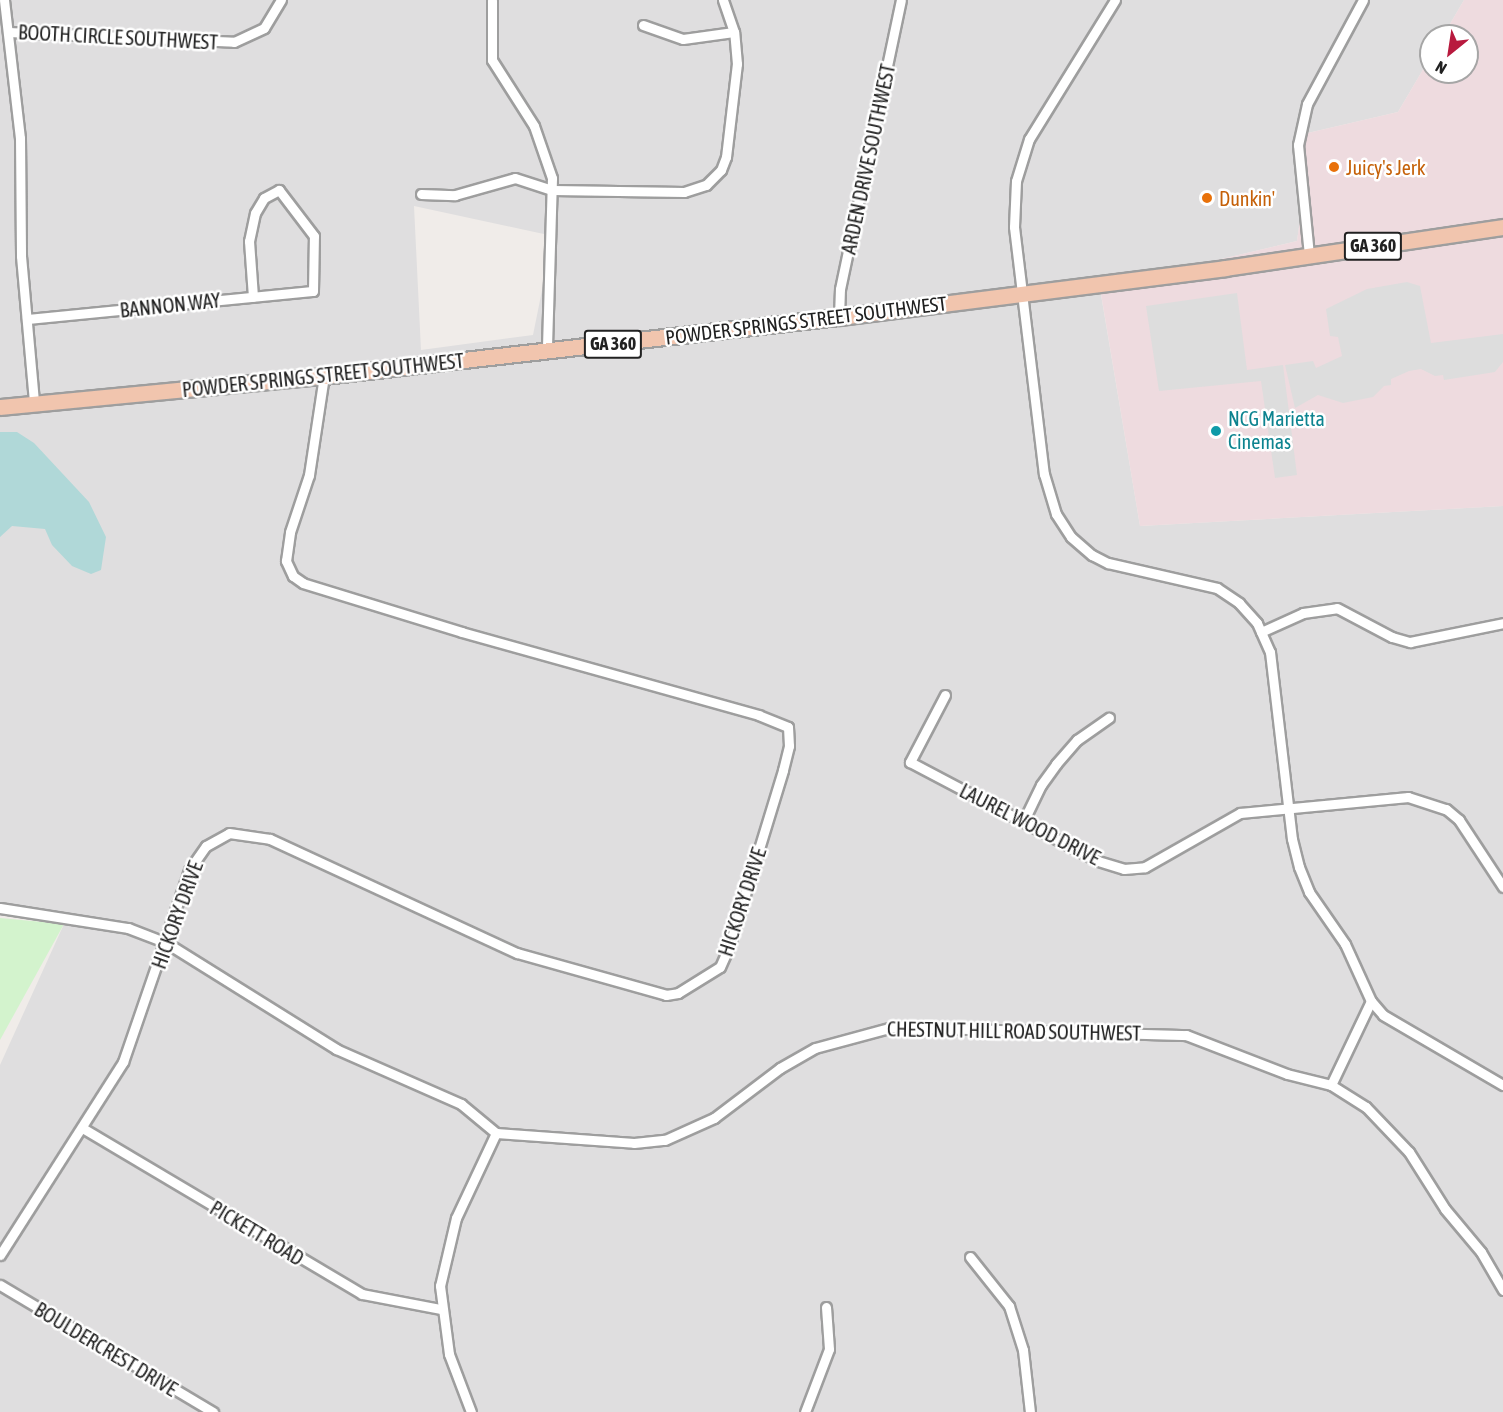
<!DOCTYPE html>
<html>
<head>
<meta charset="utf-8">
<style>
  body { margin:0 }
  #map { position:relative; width:1503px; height:1412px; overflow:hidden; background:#f0ece9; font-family:"Asap Condensed",sans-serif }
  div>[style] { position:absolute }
  .residential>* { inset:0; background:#dfdedf }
  .commercial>* { inset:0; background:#eedbdf }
  .park>* { inset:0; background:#d3f3cd }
  .parking>* { inset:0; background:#ddd }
  .water>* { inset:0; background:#b0d8d8 }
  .roads { filter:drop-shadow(2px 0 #9e9e9e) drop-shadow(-2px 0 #9e9e9e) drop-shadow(0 2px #9e9e9e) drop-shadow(0 -2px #9e9e9e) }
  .street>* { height:9px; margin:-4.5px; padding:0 4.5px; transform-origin:4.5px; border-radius:4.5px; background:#fff }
  .primary>* { height:15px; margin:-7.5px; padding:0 7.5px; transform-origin:7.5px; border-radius:7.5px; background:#f1c5ae }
  .dots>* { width:16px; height:16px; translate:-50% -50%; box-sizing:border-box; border:3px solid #fff; border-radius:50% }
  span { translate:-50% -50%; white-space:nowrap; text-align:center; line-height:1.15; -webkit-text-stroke:5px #fff; paint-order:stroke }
  .shield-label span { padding:2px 4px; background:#fff; border:2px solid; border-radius:4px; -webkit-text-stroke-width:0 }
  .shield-label { font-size:18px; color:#212121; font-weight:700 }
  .street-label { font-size:20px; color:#212121 }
  .food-label { font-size:20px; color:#c56008 }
  .left { translate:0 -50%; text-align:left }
  .culture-label { font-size:20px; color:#0d838f }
  .north { position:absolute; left:1419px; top:24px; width:60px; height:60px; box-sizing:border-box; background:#fff; border:2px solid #a6a6a6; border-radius:50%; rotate:210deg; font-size:16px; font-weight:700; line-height:24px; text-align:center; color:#212121 }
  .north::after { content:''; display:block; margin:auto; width:21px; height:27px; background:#b81a3e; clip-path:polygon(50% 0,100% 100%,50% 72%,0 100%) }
</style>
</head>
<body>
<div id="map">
  <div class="residential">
    <div style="clip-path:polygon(evenodd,0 0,1464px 0,1443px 36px,1431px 36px,1431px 56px,1398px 112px,1295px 136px,1300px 220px,1297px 241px,1192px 266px,1098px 277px,1140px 526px,1503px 506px,1503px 1412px,0 1412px,0 1065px,64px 924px,0 908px,0 0,414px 206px,553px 236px,533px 335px,421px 350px,414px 206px)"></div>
  </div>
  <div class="commercial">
    <div style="clip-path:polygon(1464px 0,1503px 0,1503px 506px,1140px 526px,1098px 276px,1192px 266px,1297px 241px,1300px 220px,1295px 136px,1398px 112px,1431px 56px,1431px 72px,1467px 72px,1467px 36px,1443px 36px)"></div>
  </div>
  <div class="park">
    <div style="clip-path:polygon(0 918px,64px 924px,0 1040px)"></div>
  </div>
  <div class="parking">
    <div style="clip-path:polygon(1407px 282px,1420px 286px,1431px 343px,1503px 334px,1503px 362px,1495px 372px,1444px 380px,1443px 375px,1435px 376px,1421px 369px,1409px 371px,1391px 379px,1391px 385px,1384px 386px,1373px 397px,1343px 403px,1318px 395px,1295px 408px,1285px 365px,1313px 361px,1316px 368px,1342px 356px,1338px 337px,1330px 336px,1326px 309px,1367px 289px)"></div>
    <div style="clip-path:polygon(1237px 293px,1247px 370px,1283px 365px,1297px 475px,1275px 478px,1261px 381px,1159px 391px,1146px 306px)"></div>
  </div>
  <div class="water">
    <div style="clip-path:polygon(0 432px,17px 432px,34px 443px,89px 502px,106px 537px,101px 570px,91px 574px,72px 566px,52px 545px,45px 529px,12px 526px,0 537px)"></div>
  </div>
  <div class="roads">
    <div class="street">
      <div style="left:4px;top:0;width:139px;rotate:83.4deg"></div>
      <div style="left:20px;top:138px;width:118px;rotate:89.5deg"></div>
      <div style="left:21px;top:256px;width:148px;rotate:84.9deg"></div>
      <div style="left:492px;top:0;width:60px;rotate:90deg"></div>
      <div style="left:492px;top:60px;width:78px;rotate:57.5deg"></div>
      <div style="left:534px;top:126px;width:55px;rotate:70.9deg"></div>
      <div style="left:552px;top:178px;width:173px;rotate:91.7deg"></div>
      <div style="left:1115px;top:0;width:163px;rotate:121.7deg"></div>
      <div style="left:1029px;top:139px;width:44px;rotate:107.2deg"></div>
      <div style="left:1016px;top:181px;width:46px;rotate:92.5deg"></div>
      <div style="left:1014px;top:227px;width:249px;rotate:83.1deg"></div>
      <div style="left:1044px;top:474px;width:42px;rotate:73.3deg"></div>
      <div style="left:1056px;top:514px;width:27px;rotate:57deg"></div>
      <div style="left:1071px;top:537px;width:28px;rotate:41deg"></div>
      <div style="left:1092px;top:555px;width:18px;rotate:27deg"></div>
      <div style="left:1108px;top:563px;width:112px;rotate:12.9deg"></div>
      <div style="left:1217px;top:588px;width:27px;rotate:34deg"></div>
      <div style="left:1239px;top:603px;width:27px;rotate:48deg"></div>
      <div style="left:1257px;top:623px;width:32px;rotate:66deg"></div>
      <div style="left:1270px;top:652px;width:188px;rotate:83.3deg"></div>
      <div style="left:1292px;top:839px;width:29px;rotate:76deg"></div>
      <div style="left:1299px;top:867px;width:27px;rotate:68deg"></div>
      <div style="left:1309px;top:892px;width:63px;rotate:55.3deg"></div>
      <div style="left:1345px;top:944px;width:63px;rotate:65.5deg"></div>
      <div style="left:1371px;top:1001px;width:93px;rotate:115.5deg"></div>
      <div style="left:643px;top:25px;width:42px;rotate:19.3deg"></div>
      <div style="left:683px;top:39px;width:51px;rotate:-7.8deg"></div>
      <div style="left:8px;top:32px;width:226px;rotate:2.5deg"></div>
      <div style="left:234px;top:42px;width:33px;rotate:-25deg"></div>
      <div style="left:264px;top:28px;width:33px;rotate:-59deg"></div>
      <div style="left:421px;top:194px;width:34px;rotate:2deg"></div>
      <div style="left:455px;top:195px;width:62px;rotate:-15.8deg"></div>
      <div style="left:515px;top:178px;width:40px;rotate:18deg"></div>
      <div style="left:553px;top:190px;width:131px;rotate:0.9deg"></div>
      <div style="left:684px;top:192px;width:23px;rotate:-18deg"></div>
      <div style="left:706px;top:185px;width:21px;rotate:-45deg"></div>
      <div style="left:721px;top:170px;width:14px;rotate:-69deg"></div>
      <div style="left:726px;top:157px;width:94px;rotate:-83.3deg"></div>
      <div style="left:737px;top:64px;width:32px;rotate:-95deg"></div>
      <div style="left:734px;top:32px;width:34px;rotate:-109deg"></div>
      <div style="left:1309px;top:255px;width:111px;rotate:-95.7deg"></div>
      <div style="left:1298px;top:145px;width:42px;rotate:-77.6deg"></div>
      <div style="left:1307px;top:104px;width:118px;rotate:-61.7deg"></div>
      <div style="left:839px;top:317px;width:28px;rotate:-88deg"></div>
      <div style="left:840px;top:289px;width:295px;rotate:-78.1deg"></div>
      <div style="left:27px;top:319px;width:287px;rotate:-5.6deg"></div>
      <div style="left:313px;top:291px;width:55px;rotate:-89deg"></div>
      <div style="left:314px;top:236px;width:58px;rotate:-127.3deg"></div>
      <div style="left:279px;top:190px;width:17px;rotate:152deg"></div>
      <div style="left:264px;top:198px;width:17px;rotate:121deg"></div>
      <div style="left:255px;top:213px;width:29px;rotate:102deg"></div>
      <div style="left:249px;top:241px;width:56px;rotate:85.9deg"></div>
      <div style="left:1261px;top:632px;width:46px;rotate:-24.3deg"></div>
      <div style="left:1303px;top:613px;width:34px;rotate:-8deg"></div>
      <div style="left:1337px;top:608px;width:62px;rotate:27.8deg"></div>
      <div style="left:1392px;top:637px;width:19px;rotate:16deg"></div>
      <div style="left:1410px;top:642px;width:95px;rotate:-11.5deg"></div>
      <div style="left:945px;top:695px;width:76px;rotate:117.6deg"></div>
      <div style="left:910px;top:762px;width:212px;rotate:27.8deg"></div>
      <div style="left:1098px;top:861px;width:27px;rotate:17deg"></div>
      <div style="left:1124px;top:869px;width:21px;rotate:-5deg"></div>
      <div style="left:1145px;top:867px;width:109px;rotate:-29.6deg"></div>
      <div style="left:1240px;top:813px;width:169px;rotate:-5.4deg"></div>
      <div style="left:1408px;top:797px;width:40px;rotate:18deg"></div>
      <div style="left:1446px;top:809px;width:17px;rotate:40deg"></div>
      <div style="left:1459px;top:820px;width:80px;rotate:56.7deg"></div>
      <div style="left:1023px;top:822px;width:41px;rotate:-64.1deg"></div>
      <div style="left:1041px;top:785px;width:26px;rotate:-54deg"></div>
      <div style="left:1056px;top:764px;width:32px;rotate:-49deg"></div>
      <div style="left:1077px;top:740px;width:39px;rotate:-35deg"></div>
      <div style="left:0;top:908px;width:130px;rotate:8.9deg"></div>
      <div style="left:128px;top:928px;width:40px;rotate:21deg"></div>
      <div style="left:165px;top:942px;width:202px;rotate:32deg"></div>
      <div style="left:336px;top:1049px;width:137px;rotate:23.7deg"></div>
      <div style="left:461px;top:1104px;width:45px;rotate:39.6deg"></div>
      <div style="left:496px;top:1133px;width:138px;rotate:4.1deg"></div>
      <div style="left:634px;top:1143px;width:31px;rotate:-6deg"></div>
      <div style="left:665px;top:1140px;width:54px;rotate:-24.2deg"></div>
      <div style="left:714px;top:1118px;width:83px;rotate:-37.1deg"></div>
      <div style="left:780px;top:1068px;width:40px;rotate:-29.7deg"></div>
      <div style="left:815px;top:1048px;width:81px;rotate:-15.1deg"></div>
      <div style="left:893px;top:1027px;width:293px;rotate:1.6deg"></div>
      <div style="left:1186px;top:1035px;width:108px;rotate:21.1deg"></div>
      <div style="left:1287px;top:1074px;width:45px;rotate:14deg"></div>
      <div style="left:1331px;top:1085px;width:41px;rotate:32.2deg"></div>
      <div style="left:1366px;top:1107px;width:62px;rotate:46.3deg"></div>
      <div style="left:1409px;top:1152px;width:67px;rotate:57.7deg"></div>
      <div style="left:1445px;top:1209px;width:56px;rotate:50.1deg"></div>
      <div style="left:1481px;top:1252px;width:44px;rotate:59.9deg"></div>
      <div style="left:1371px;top:1001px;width:18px;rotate:49deg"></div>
      <div style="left:1383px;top:1015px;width:139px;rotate:30.3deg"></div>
      <div style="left:84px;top:1129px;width:323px;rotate:30.7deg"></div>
      <div style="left:362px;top:1294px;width:80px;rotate:10.8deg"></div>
      <div style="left:0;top:1255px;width:229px;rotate:-57.5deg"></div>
      <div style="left:123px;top:1062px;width:203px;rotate:-71deg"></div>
      <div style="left:189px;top:870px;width:29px;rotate:-55deg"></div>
      <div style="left:206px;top:846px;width:26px;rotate:-29deg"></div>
      <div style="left:229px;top:833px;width:41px;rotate:8.3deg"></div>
      <div style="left:270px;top:839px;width:272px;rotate:24.8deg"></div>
      <div style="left:517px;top:953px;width:155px;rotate:15.7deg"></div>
      <div style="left:666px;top:995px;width:12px;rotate:-9deg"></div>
      <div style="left:678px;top:993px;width:49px;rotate:-31.8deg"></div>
      <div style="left:720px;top:967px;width:22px;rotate:-66deg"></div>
      <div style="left:729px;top:947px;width:185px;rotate:-73deg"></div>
      <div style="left:783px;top:770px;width:25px;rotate:-76deg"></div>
      <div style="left:789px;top:746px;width:19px;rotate:-93deg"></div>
      <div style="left:788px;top:727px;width:31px;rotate:-158deg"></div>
      <div style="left:759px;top:715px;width:308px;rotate:-164.4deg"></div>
      <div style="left:462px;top:632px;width:166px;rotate:-162.9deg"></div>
      <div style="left:303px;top:583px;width:12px;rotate:-145deg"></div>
      <div style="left:293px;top:576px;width:17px;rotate:-115deg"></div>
      <div style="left:286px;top:561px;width:29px;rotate:-82deg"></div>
      <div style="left:290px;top:532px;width:60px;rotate:-71.6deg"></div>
      <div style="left:309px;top:475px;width:100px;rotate:-81.4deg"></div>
      <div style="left:970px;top:1257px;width:63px;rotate:51.5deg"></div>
      <div style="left:1009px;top:1306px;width:46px;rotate:72.3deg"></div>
      <div style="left:1023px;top:1350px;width:62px;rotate:83.6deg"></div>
      <div style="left:0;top:1285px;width:248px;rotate:30.8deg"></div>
      <div style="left:471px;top:1412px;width:62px;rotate:-110.8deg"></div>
      <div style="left:449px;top:1354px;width:69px;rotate:-97.5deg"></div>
      <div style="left:440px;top:1286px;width:70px;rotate:-76.8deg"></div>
      <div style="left:456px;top:1218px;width:94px;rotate:-64.8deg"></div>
      <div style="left:805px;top:1412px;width:67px;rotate:-69.1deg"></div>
      <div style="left:829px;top:1349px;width:42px;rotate:-94.1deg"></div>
    </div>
    <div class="primary">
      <div style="left:0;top:407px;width:325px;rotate:-5.5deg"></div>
      <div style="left:324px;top:376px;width:518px;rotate:-6.54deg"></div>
      <div style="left:839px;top:317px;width:389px;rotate:-7.2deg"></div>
      <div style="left:1225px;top:268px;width:281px;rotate:-8.4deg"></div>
    </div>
  </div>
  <div class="dots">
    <div style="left:1334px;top:167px;background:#e8710a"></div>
    <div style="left:1207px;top:198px;background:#e8710a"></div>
    <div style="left:1216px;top:431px;background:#0f9aa8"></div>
  </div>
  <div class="shield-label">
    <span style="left:1373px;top:246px">GA 360</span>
    <span style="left:613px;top:344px">GA 360</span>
  </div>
  <div class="street-label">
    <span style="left:118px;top:37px;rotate:3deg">BOOTH CIRCLE SOUTHWEST</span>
    <span style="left:868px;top:159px;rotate:-78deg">ARDEN DRIVE SOUTHWEST</span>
    <span style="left:170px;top:305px;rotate:-6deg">BANNON WAY</span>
    <span style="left:806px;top:320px;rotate:-7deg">POWDER SPRINGS STREET SOUTHWEST</span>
    <span style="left:323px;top:375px;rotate:-6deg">POWDER SPRINGS STREET SOUTHWEST</span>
    <span style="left:1030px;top:824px;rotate:27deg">LAUREL WOOD DRIVE</span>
    <span style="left:742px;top:902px;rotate:-72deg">HICKORY DRIVE</span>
    <span style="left:177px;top:915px;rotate:-70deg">HICKORY DRIVE</span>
    <span style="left:1014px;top:1031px;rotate:1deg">CHESTNUT HILL ROAD SOUTHWEST</span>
    <span style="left:257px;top:1233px;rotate:31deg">PICKETT ROAD</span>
    <span style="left:106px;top:1349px;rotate:31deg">BOULDERCREST DRIVE</span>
  </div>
  <div class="food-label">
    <span class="left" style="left:1346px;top:167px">Juicy's Jerk</span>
    <span class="left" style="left:1219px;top:198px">Dunkin'</span>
  </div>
  <div class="culture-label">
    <span class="left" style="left:1228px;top:430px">NCG Marietta<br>Cinemas</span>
  </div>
  <div class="north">N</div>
</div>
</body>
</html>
